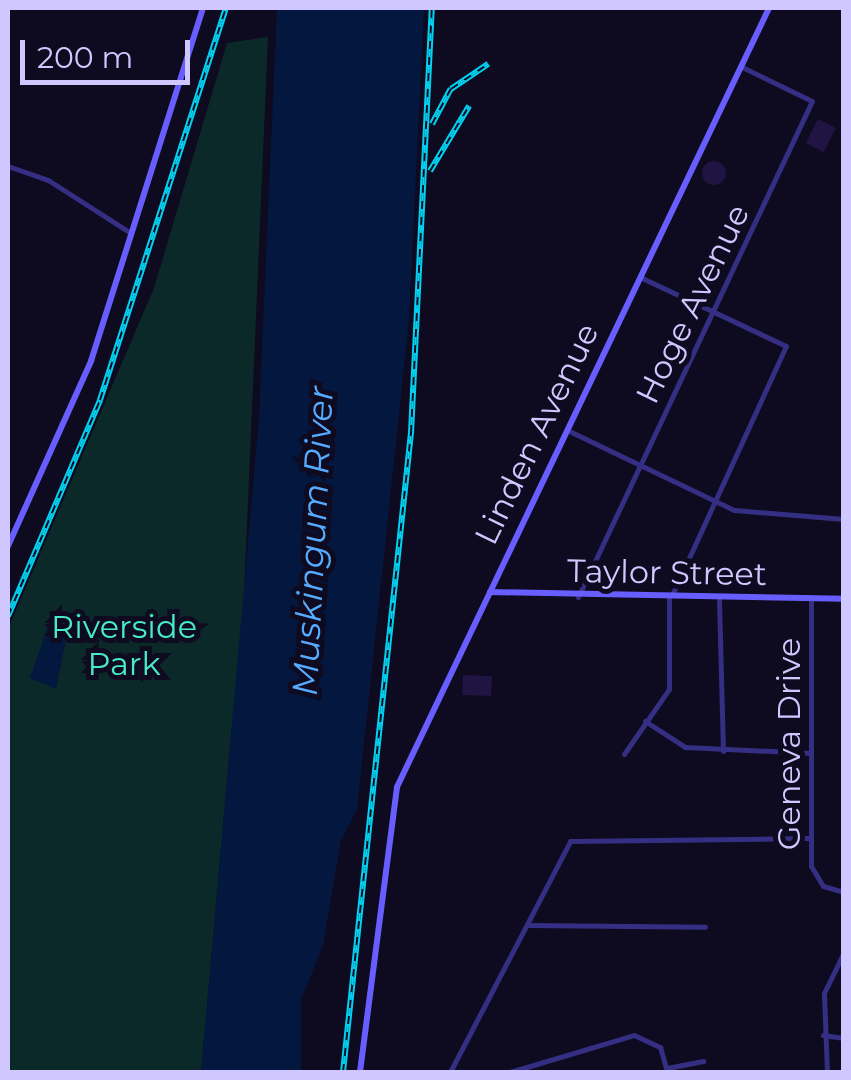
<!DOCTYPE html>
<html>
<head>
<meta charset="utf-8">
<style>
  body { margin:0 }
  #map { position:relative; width:851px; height:1080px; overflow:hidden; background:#0e0a1f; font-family:Montserrat,sans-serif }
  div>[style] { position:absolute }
  .green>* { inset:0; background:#0c2929 }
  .water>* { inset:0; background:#04173e }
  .building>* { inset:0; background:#1f1442; transform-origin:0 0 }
  .round { border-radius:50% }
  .street>* { height:5px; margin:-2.5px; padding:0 2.5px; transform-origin:2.5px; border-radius:2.5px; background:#352f83 }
  .secondary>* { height:6px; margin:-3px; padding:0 3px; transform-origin:3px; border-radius:3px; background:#685eff }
  .rail>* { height:6px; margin-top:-3px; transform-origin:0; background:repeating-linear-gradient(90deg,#0e0a1f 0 8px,#00d2f2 0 16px); box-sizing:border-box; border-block:2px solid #00d2f2 }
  span { translate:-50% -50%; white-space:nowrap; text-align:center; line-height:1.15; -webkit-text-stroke:10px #0e0a1f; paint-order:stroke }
  .street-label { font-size:32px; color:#d0c7ff }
  .park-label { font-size:32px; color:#47ebc8 }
  .water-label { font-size:35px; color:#55abff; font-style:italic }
  .frame { position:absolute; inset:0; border:10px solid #d0c7ff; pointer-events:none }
  .scale { position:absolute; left:20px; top:40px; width:170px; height:45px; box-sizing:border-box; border:5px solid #d0c7ff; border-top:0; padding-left:12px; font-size:30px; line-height:35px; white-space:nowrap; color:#d0c7ff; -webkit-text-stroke:8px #0e0a1f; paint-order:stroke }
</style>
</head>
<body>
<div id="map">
  <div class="green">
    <div style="clip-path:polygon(268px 37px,244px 595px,201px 1072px,8px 1072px,8px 629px,154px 288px,227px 43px)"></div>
  </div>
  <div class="water">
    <div style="clip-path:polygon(277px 8px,424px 8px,409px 320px,357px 810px,341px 840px,323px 946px,301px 1000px,301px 1072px,201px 1072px,259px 417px)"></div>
    <div style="clip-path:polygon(50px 620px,66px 639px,56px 689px,30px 678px)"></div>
  </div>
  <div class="building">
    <div style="left:818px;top:119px;width:20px;height:27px;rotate:27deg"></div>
    <div class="round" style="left:702px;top:161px;width:24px;height:24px"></div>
    <div style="left:463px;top:675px;width:29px;height:20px;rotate:2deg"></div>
  </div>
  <div class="street">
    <div style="left:8px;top:166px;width:42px;rotate:19.3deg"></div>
    <div style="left:48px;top:180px;width:98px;rotate:32.6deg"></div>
    <div style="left:640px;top:277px;width:161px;rotate:25.3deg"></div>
    <div style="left:786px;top:346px;width:274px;rotate:114.6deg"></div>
    <div style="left:567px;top:430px;width:185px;rotate:25.6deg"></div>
    <div style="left:734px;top:510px;width:110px;rotate:4.7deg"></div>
    <div style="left:578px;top:597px;width:548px;rotate:-64.74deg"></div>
    <div style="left:812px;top:101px;width:80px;rotate:-154.1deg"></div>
    <div style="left:719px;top:599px;width:152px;rotate:88.5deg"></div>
    <div style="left:811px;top:599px;width:267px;rotate:90deg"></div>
    <div style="left:811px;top:866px;width:23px;rotate:59deg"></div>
    <div style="left:823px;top:886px;width:22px;rotate:16deg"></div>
    <div style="left:645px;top:721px;width:48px;rotate:33deg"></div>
    <div style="left:685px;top:747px;width:126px;rotate:2.7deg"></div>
    <div style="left:624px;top:754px;width:79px;rotate:-55.3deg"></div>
    <div style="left:669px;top:689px;width:91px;rotate:-90deg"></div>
    <div style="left:528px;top:925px;width:177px;rotate:0.6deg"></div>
    <div style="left:823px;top:1035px;width:21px;rotate:8deg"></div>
    <div style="left:667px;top:1068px;width:37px;rotate:-11deg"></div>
    <div style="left:450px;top:1072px;width:260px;rotate:-62.5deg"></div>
    <div style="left:570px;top:841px;width:241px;rotate:-0.7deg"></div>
    <div style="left:510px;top:1072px;width:129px;rotate:-16.6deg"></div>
    <div style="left:634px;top:1035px;width:29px;rotate:25deg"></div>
    <div style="left:660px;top:1047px;width:26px;rotate:74deg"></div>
    <div style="left:827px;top:1072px;width:79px;rotate:-92.2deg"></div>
    <div style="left:824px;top:993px;width:46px;rotate:-64deg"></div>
  </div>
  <div class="secondary">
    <div style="left:8px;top:546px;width:203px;rotate:-65.8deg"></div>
    <div style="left:91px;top:361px;width:370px;rotate:-72.4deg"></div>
    <div style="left:490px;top:592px;width:354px;rotate:1.1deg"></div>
    <div style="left:360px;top:1072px;width:287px;rotate:-82.6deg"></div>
    <div style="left:397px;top:787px;width:863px;rotate:-64.47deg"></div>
  </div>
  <div class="rail">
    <div style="left:432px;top:124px;width:40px;rotate:-62deg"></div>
    <div style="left:451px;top:89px;width:45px;rotate:-34deg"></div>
    <div style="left:430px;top:171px;width:76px;rotate:-59deg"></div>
    <div style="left:8px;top:616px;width:235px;rotate:-66.9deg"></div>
    <div style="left:100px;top:400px;width:412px;rotate:-72.2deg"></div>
    <div style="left:343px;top:1072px;width:643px;rotate:-83.93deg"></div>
    <div style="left:411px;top:433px;width:426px;rotate:-87.2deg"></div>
  </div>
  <div class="street-label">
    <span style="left:693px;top:304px;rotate:-64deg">Hoge Avenue</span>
    <span style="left:537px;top:434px;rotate:-64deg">Linden Avenue</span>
    <span style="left:667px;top:573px;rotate:1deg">Taylor Street</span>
    <span style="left:789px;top:744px;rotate:-90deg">Geneva Drive</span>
  </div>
  <div class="park-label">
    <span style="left:124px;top:646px">Riverside<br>Park</span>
  </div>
  <div class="water-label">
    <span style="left:313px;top:541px;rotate:-87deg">Muskingum River</span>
  </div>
  <div class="frame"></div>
  <div class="scale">200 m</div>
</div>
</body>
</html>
